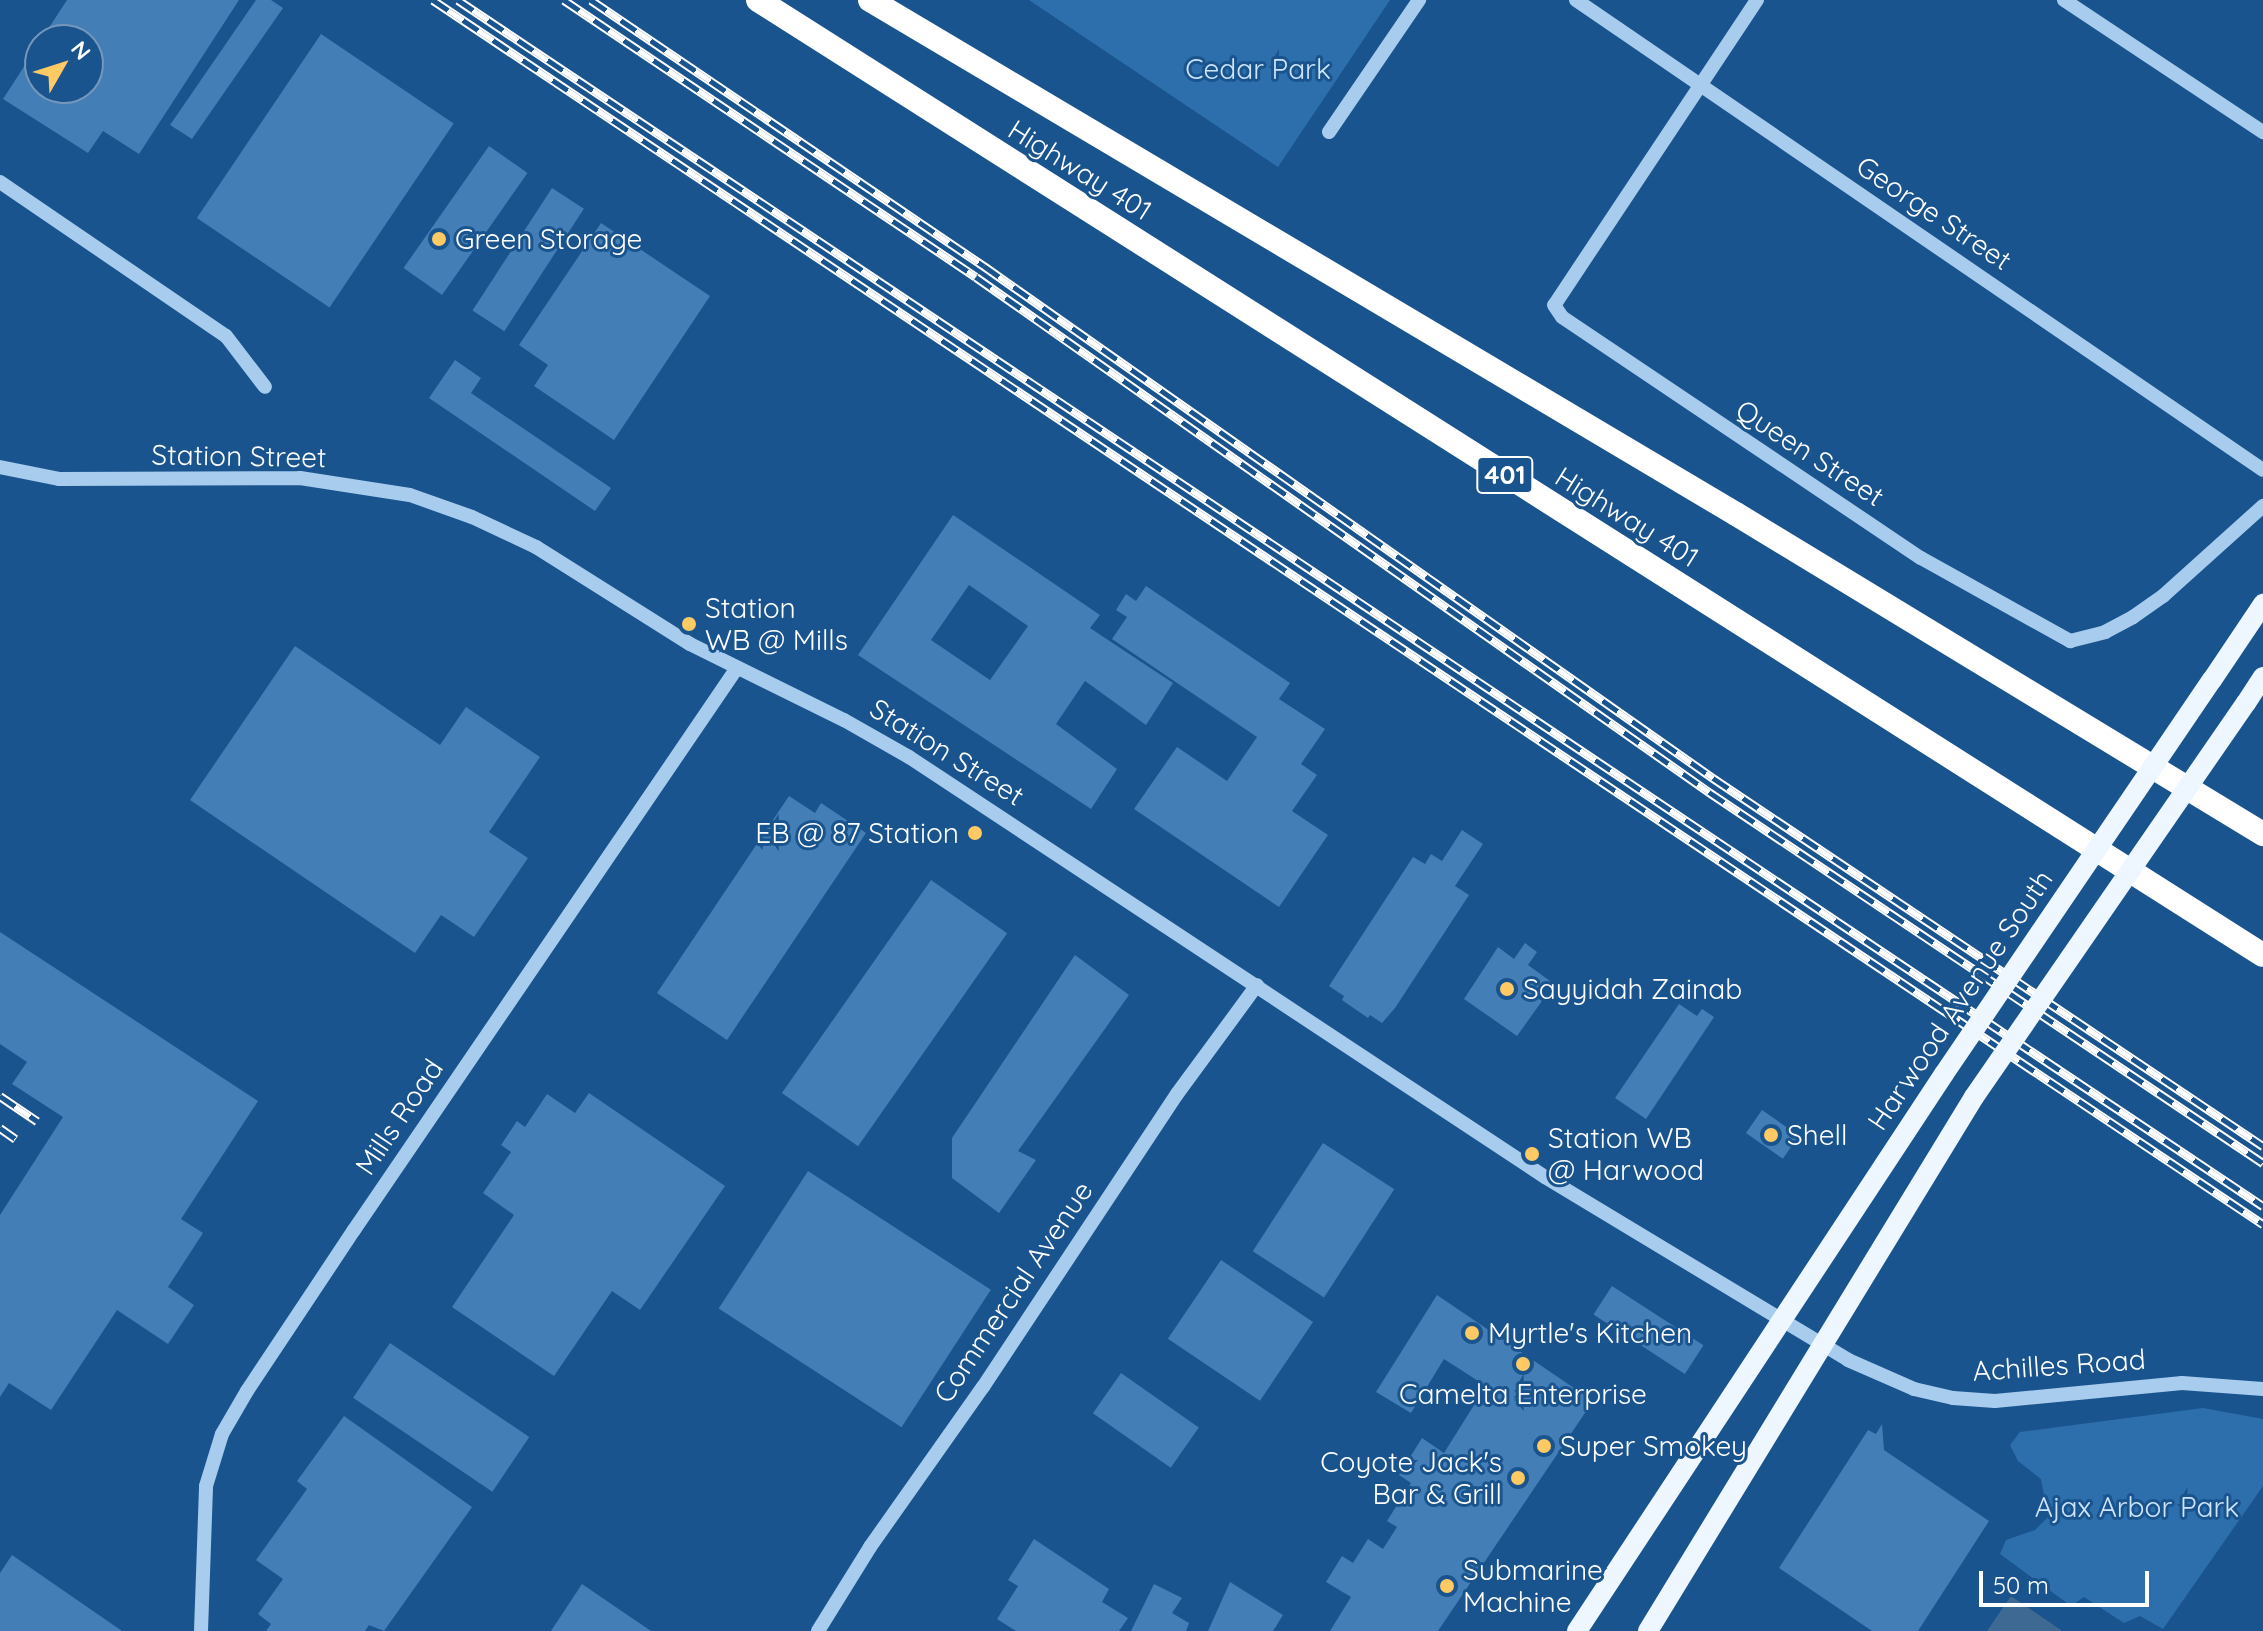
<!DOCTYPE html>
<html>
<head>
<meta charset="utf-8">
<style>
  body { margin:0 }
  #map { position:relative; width:2263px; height:1631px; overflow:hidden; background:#1a548e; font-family:Quicksand,sans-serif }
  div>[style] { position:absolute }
  .green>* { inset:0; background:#2d6eac }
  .water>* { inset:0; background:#3e6992 }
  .building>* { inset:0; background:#437eb6; transform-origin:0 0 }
  .minor>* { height:14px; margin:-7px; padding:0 7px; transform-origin:7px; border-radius:7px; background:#a7ccee }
  .major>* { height:20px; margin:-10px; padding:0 10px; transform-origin:10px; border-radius:10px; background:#eef6ff }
  .highway>* { height:24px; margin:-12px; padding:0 12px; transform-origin:12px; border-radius:12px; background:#fff }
  .rail>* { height:9px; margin-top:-4.5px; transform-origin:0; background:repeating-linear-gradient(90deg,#1a548e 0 18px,#fff 0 36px); box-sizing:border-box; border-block:2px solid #fff }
  .major-bridge>* { height:20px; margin:-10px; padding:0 10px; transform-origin:10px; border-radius:10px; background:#eef6ff }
  .dots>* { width:22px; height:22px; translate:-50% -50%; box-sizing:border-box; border:4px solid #1a548e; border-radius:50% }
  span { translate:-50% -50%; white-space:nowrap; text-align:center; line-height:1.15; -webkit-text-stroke:6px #1a548e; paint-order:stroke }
  .shield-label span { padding:2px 6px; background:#1a548e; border:2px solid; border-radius:6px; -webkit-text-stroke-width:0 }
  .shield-label { font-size:26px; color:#fff; font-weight:700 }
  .park-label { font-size:28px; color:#cde4fa }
  .street-label { font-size:28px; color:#fff }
  .poi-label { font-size:28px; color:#fff }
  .left { translate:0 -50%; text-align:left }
  .right { translate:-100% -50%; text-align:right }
  .north { position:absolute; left:24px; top:24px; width:80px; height:80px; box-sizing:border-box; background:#1a548e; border:2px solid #7698bb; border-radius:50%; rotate:51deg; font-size:22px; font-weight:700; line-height:32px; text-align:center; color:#fff }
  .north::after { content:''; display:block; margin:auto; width:28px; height:36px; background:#ffc964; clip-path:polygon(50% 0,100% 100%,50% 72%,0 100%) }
  .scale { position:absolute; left:1979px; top:1571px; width:170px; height:36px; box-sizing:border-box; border:4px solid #fff; border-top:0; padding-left:10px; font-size:24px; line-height:28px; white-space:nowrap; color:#fff; -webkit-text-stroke:6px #1a548e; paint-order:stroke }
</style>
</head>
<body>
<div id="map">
  <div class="green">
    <div style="clip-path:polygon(1029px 0,1390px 0,1278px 167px)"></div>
    <div style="clip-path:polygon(2203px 1408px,2263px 1419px,2263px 1486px,2163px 1629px,2140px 1616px,2124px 1623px,2084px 1597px,2071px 1606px,2000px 1554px,2006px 1540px,2035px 1530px,2048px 1517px,2041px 1479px,2018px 1461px,2010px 1445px,2020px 1432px)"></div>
  </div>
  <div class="water">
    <div style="clip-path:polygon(2011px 1596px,2061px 1630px,2061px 1631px,1987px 1631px)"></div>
  </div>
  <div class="building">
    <div style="clip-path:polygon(67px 0,239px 0,139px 154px,103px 131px,88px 153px,3px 99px,40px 42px,40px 88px,88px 88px,88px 40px,41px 40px)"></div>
    <div style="clip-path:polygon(256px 0,271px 0,283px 8px,192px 139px,170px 125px)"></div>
    <div style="left:321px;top:34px;width:160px;height:222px;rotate:34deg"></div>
    <div style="left:489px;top:146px;width:47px;height:149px;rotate:35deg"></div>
    <div style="left:552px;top:188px;width:38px;height:146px;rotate:33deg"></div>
    <div style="clip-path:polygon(601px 223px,710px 296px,614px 440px,534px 386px,548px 365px,519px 345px)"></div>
    <div style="clip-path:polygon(455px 360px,481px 378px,471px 393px,611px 488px,595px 511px,429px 398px)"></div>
    <div style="clip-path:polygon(evenodd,953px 515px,1100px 615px,1090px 628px,1173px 683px,1146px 725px,1085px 681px,1056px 724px,1117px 769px,1091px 809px,858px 655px,953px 515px,969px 585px,1028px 626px,990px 680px,931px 640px,969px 585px)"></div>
    <div style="clip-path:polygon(1146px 586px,1290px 683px,1279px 699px,1325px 729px,1301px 764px,1317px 775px,1292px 811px,1328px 835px,1279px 907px,1134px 809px,1177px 747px,1227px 781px,1257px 737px,1112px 639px,1127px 617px,1116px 610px,1126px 594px,1136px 601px)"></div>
    <div style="clip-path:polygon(295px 646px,440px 745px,466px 707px,540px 757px,489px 832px,528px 858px,474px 937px,441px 915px,415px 953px,190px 800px)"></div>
    <div style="clip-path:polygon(789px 796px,815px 813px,821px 803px,866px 833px,727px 1040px,657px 993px)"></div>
    <div style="clip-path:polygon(1462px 830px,1483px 844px,1455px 886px,1469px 895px,1395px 1008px,1382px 1023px,1370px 1015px,1368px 1018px,1342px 1000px,1344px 996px,1329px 986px,1413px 857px,1425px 864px,1431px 854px,1442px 861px)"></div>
    <div style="left:931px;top:880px;width:93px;height:260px;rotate:35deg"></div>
    <div style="clip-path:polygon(0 932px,258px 1101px,181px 1219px,203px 1233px,168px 1287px,194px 1305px,168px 1344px,117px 1310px,51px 1410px,9px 1383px,0 1397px,0 1215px,63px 1117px,12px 1084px,27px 1062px,0 1044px)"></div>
    <div style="clip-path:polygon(1525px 943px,1537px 952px,1528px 965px,1550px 981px,1538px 998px,1542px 1001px,1517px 1036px,1464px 999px,1498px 947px,1514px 959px)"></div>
    <div style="clip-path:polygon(1075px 955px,1129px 995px,1018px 1151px,1036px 1160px,999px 1213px,952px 1178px,952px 1138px)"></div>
    <div style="clip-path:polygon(1679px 1004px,1697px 1016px,1702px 1009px,1714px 1017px,1646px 1119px,1615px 1098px)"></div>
    <div style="clip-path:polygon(589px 1093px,725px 1186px,640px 1310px,612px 1291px,554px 1376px,452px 1307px,514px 1215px,483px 1193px,511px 1152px,501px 1145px,517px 1121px,525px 1127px,547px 1094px,575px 1113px)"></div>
    <div style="left:1762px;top:1110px;width:45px;height:28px;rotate:35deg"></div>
    <div style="left:1323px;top:1143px;width:85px;height:129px;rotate:33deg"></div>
    <div style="left:808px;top:1171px;width:218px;height:164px;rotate:33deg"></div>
    <div style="left:1221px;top:1260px;width:111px;height:95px;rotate:34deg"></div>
    <div style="left:1612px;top:1286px;width:109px;height:34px;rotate:33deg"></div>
    <div style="clip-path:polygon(1437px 1295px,1593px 1401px,1438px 1631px,1330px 1631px,1351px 1597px,1326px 1582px,1342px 1556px,1353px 1563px,1368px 1539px,1383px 1549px,1397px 1527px,1387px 1521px,1411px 1483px,1399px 1475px,1422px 1438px,1444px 1453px,1486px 1386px,1444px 1359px,1411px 1413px,1376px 1392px)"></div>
    <div style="left:390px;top:1343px;width:168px;height:66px;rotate:34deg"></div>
    <div style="left:1121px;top:1373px;width:95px;height:49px;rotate:35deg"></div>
    <div style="clip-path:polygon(344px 1416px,472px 1507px,384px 1631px,369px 1625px,365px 1631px,266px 1631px,271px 1624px,258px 1614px,283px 1579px,256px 1560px,307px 1489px,297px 1481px)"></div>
    <div style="clip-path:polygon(1882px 1424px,1884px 1450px,1989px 1521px,1918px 1631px,1872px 1631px,1779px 1568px,1868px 1430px,1876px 1434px)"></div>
    <div style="clip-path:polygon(1034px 1539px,1109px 1589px,1102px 1602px,1128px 1618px,1119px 1631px,1016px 1631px,997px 1619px,1018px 1586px,1008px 1580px)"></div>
    <div style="clip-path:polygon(12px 1555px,122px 1631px,0 1631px,0 1573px)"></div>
    <div style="clip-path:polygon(1230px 1582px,1283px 1615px,1273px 1631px,1208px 1631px)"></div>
    <div style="clip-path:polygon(582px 1584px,651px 1631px,551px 1631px)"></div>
    <div style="clip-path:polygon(1154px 1584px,1182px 1598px,1172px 1613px,1189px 1623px,1186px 1631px,1131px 1631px)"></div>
  </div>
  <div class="minor">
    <div style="left:1576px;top:0;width:832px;rotate:34.38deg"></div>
    <div style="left:1757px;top:0;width:366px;rotate:123.6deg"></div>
    <div style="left:1554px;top:305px;width:14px;rotate:56deg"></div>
    <div style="left:1562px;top:317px;width:432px;rotate:33.9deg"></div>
    <div style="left:1921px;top:558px;width:171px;rotate:29.1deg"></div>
    <div style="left:2070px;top:641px;width:36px;rotate:-14deg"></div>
    <div style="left:2105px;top:632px;width:32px;rotate:-28deg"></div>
    <div style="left:2133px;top:617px;width:37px;rotate:-35deg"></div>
    <div style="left:2163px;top:596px;width:135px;rotate:-42deg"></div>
    <div style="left:2064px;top:0;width:239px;rotate:33.6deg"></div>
    <div style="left:1329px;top:132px;width:160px;rotate:-55.7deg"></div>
    <div style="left:0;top:182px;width:273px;rotate:34.3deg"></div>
    <div style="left:226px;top:336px;width:64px;rotate:52.6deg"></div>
    <div style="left:0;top:467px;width:60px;rotate:11.5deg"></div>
    <div style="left:59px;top:479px;width:241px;rotate:-0.2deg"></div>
    <div style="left:300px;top:478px;width:111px;rotate:8.8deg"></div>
    <div style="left:410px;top:495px;width:66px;rotate:19.5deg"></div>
    <div style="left:472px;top:517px;width:71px;rotate:25.1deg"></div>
    <div style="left:536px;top:547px;width:182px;rotate:32.2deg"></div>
    <div style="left:690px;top:644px;width:172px;rotate:26.3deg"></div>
    <div style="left:844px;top:720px;width:75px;rotate:29.6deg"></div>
    <div style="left:909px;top:757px;width:762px;rotate:33.44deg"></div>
    <div style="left:1545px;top:1177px;width:354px;rotate:31.1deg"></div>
    <div style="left:1848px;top:1360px;width:72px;rotate:23.7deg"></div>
    <div style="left:1914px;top:1389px;width:40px;rotate:13deg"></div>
    <div style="left:1953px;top:1398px;width:42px;rotate:4.1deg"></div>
    <div style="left:1995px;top:1401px;width:188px;rotate:-5.5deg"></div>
    <div style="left:2182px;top:1383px;width:81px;rotate:4.2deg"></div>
    <div style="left:201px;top:1631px;width:145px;rotate:-88deg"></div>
    <div style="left:206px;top:1486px;width:54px;rotate:-72.9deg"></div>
    <div style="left:222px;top:1434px;width:50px;rotate:-59.8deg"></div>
    <div style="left:247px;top:1391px;width:193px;rotate:-56.4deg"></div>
    <div style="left:354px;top:1230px;width:680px;rotate:-55.73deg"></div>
    <div style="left:818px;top:1631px;width:99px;rotate:-58.2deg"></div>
    <div style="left:870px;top:1547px;width:196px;rotate:-54.8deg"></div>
    <div style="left:983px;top:1387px;width:351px;rotate:-56.5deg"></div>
    <div style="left:1177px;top:1094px;width:135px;rotate:-53.7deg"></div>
  </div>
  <div class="major">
    <div style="left:2212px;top:680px;width:92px;rotate:-56.1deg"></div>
    <div style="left:2246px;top:703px;width:31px;rotate:-57deg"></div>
    <div style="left:1577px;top:1631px;width:667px;rotate:-56.62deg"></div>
    <div style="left:1648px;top:1631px;width:626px;rotate:-58.6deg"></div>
  </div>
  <div class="highway">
    <div style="left:758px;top:0;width:1782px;rotate:32.4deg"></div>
    <div style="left:870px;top:0;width:1007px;rotate:30.69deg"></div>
    <div style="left:1736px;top:514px;width:617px;rotate:31.27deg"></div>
  </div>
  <div class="rail">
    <div style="left:433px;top:0;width:2202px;rotate:33.78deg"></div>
    <div style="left:458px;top:0;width:2171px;rotate:33.75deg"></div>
    <div style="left:564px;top:0;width:496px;rotate:33.9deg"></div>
    <div style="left:976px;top:277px;width:896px;rotate:35.09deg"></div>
    <div style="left:1709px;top:792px;width:667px;rotate:33.81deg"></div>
    <div style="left:591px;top:0;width:475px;rotate:34.1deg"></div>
    <div style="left:984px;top:266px;width:891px;rotate:35.08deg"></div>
    <div style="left:1713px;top:778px;width:662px;rotate:33.79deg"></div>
    <div style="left:0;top:1096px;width:45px;rotate:34deg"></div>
    <div style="left:0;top:1128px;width:19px;rotate:35deg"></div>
  </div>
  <div class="major-bridge">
    <div style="left:1944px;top:1074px;width:477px;rotate:-55.8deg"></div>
    <div style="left:1974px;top:1097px;width:479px;rotate:-55.4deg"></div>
  </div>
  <div class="dots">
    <div style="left:439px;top:239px;background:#ffc964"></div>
    <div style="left:689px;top:624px;background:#ffc964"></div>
    <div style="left:975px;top:833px;background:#ffc964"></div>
    <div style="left:1507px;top:989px;background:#ffc964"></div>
    <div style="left:1771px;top:1135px;background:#ffc964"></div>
    <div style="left:1532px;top:1154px;background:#ffc964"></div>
    <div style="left:1472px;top:1333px;background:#ffc964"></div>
    <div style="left:1523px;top:1364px;background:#ffc964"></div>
    <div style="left:1544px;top:1446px;background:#ffc964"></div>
    <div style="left:1518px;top:1478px;background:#ffc964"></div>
    <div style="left:1447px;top:1586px;background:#ffc964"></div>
  </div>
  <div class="shield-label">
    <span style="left:1505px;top:475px">401</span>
  </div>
  <div class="park-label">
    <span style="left:1258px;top:69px">Cedar Park</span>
    <span style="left:2137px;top:1507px">Ajax Arbor Park</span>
  </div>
  <div class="street-label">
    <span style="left:1080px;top:170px;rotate:32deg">Highway 401</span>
    <span style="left:1934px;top:213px;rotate:34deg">George Street</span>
    <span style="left:1810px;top:453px;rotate:33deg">Queen Street</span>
    <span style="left:239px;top:456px;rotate:1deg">Station Street</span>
    <span style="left:1627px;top:517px;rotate:32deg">Highway 401</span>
    <span style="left:947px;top:752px;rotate:32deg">Station Street</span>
    <span style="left:1960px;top:1000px;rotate:-56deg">Harwood Avenue South</span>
    <span style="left:399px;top:1117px;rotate:-56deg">Mills Road</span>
    <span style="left:1013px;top:1292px;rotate:-56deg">Commercial Avenue</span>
    <span style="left:2059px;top:1365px;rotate:-4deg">Achilles Road</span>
  </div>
  <div class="poi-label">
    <span class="left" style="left:455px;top:239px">Green Storage</span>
    <span class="left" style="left:705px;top:624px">Station<br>WB @ Mills</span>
    <span class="right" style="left:959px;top:833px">EB @ 87 Station</span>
    <span class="left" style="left:1523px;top:989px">Sayyidah Zainab</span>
    <span class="left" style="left:1787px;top:1135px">Shell</span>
    <span class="left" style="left:1548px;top:1154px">Station WB<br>@ Harwood</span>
    <span class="left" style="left:1488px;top:1333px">Myrtle's Kitchen</span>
    <span style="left:1523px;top:1394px">Camelta Enterprise</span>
    <span class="left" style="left:1560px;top:1446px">Super Smokey</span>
    <span class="right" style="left:1502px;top:1478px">Coyote Jack's<br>Bar &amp; Grill</span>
    <span class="left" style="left:1463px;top:1586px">Submarine<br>Machine</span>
  </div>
  <div class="north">N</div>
  <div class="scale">50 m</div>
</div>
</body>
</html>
